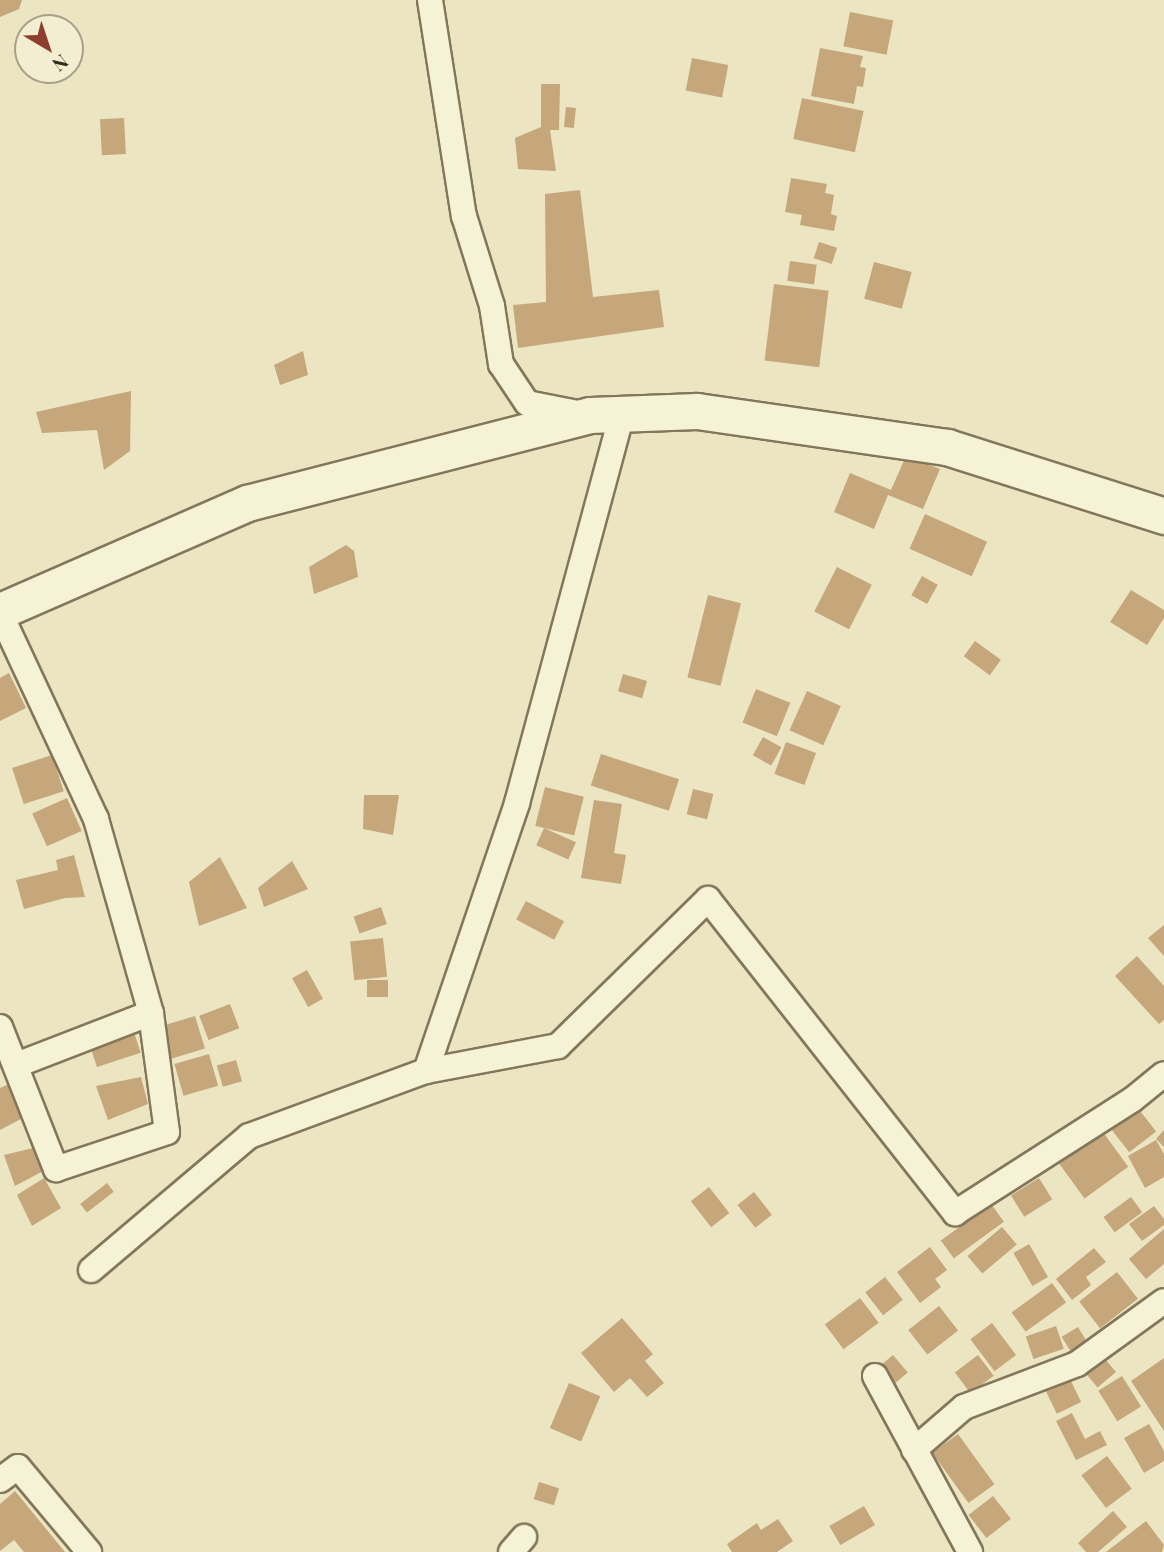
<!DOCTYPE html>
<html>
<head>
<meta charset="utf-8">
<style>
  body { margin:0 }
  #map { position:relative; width:1164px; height:1552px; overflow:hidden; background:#ebe5c2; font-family:"Playfair Display",serif }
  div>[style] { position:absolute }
  .building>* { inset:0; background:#c6a67b; transform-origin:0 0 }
  .roads { filter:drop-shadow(2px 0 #83775b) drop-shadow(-2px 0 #83775b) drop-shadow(0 2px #83775b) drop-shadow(0 -2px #83775b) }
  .street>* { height:24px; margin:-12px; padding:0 12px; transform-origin:12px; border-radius:12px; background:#f6f2d5 }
  .secondary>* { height:35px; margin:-17.5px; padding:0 17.5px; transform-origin:17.5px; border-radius:17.5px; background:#f6f2d5 }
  span { translate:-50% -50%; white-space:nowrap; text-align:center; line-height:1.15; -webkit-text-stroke:6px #f3eed1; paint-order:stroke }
  .north { position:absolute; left:14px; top:14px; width:70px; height:70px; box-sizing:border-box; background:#f3eed1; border:2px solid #a7a089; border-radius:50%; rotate:141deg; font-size:19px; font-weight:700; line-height:28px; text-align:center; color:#342c1e }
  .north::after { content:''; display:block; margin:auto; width:24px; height:32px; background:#8e3e2f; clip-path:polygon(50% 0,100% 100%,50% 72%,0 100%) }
</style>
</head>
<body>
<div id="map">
  <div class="building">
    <div style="clip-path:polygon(0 0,22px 0,19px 9px,0 17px)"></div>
    <div style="left:850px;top:12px;width:44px;height:35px;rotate:11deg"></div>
    <div style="clip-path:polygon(820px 48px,863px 56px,860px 67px,866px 68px,863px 87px,857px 86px,854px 104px,811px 96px)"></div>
    <div style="left:692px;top:58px;width:37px;height:33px;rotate:11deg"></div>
    <div style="clip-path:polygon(541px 84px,560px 84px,559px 130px,550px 130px,556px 171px,518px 169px,515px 138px,541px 127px)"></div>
    <div style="left:802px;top:98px;width:63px;height:42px;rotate:12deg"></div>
    <div style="left:566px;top:107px;width:10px;height:20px;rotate:6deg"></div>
    <div style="left:124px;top:118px;width:36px;height:24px;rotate:87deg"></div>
    <div style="clip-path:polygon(791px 178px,827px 184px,825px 193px,834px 195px,831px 214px,837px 216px,834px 231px,800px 225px,802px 215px,785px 212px)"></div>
    <div style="clip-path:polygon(580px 190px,593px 297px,659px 290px,664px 327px,518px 348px,513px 305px,546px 302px,545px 194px)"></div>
    <div style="left:819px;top:242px;width:19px;height:17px;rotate:18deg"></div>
    <div style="left:790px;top:261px;width:27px;height:20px;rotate:8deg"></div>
    <div style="left:874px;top:262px;width:39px;height:38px;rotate:15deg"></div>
    <div style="left:774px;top:284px;width:55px;height:77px;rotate:7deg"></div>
    <div style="clip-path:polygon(303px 351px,308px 375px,280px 385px,274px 365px)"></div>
    <div style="clip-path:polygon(131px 391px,130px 451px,104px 470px,97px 430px,42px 433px,36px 412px)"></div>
    <div style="clip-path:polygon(906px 456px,940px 469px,923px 509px,888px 495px,874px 529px,834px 512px,850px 473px,891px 490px)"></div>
    <div style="left:925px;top:514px;width:68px;height:38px;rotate:24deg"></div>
    <div style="clip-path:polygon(346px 545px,354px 551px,358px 577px,314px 594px,309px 567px)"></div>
    <div style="left:837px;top:567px;width:39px;height:50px;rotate:27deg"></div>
    <div style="left:922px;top:576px;width:18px;height:22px;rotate:29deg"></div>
    <div style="clip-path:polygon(1131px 590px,1164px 610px,1164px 618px,1147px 645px,1110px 622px)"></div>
    <div style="left:708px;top:595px;width:34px;height:85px;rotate:14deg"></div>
    <div style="left:975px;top:641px;width:32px;height:19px;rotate:36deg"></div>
    <div style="clip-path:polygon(9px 673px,26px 708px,0 721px,0 678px)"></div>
    <div style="left:623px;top:674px;width:25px;height:18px;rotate:16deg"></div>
    <div style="left:756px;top:689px;width:37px;height:36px;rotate:22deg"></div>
    <div style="left:807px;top:691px;width:37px;height:43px;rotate:24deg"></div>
    <div style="left:763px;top:737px;width:21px;height:21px;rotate:29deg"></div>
    <div style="left:786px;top:742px;width:32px;height:34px;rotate:20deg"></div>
    <div style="left:601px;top:754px;width:82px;height:33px;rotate:18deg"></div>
    <div style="left:52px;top:755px;width:38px;height:42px;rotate:72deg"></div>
    <div style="left:545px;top:787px;width:40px;height:40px;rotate:14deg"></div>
    <div style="left:693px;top:789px;width:21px;height:26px;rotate:14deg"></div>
    <div style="clip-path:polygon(364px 795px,399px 795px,393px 835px,363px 829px)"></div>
    <div style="left:67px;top:798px;width:36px;height:38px;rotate:66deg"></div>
    <div style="clip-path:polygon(594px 800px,622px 804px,614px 853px,626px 855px,621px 884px,581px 878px)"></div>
    <div style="left:544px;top:828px;width:35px;height:19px;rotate:24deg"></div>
    <div style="clip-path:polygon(74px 855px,85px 897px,65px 898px,24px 909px,16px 880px,58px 870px,56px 860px)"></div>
    <div style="clip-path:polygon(220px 857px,247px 908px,199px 926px,189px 882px)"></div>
    <div style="clip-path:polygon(292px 861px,308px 889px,264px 907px,258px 888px)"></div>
    <div style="left:526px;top:901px;width:43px;height:21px;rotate:28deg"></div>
    <div style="left:381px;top:907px;width:18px;height:29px;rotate:71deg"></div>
    <div style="clip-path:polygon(1164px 925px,1164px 956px,1148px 938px)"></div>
    <div style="left:383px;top:938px;width:39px;height:33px;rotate:84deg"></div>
    <div style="clip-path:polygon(1137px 956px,1164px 986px,1164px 1020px,1159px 1024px,1115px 976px)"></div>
    <div style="left:307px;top:970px;width:33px;height:17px;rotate:61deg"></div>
    <div style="left:367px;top:980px;width:21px;height:17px"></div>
    <div style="left:230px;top:1004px;width:26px;height:33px;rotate:69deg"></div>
    <div style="left:195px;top:1016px;width:34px;height:38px;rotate:73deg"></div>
    <div style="left:133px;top:1029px;width:25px;height:46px;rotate:72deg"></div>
    <div style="left:209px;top:1054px;width:33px;height:36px;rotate:74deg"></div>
    <div style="left:236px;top:1060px;width:22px;height:20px;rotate:74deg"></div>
    <div style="clip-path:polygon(141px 1077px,148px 1104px,108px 1120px,96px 1086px)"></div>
    <div style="clip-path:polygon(9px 1084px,21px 1119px,0 1130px,0 1088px)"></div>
    <div style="left:1137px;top:1107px;width:31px;height:34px;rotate:52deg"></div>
    <div style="left:1100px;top:1128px;width:48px;height:54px;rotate:54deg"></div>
    <div style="clip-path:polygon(1164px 1130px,1164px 1147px,1156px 1139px)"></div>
    <div style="clip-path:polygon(1156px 1140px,1164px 1154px,1164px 1177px,1145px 1188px,1128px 1156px)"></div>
    <div style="clip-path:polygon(37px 1147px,47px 1169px,15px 1186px,4px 1155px)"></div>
    <div style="clip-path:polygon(44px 1178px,61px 1208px,32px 1226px,17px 1195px)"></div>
    <div style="left:1039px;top:1178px;width:25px;height:33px;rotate:58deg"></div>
    <div style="left:107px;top:1183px;width:11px;height:34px;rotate:52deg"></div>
    <div style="left:709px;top:1187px;width:33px;height:23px;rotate:52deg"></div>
    <div style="left:754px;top:1192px;width:29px;height:21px;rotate:52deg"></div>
    <div style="left:1131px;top:1197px;width:19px;height:34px;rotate:54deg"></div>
    <div style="left:991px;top:1204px;width:22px;height:62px;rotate:54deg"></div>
    <div style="clip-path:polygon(1154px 1206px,1164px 1219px,1164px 1225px,1142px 1241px,1129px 1224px)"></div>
    <div style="left:1002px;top:1227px;width:23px;height:45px;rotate:50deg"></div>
    <div style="clip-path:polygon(1164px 1229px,1164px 1264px,1146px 1279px,1129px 1259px)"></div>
    <div style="left:1029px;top:1244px;width:38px;height:18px;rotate:60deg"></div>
    <div style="clip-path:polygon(930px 1247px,947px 1270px,935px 1279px,941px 1287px,920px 1303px,897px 1272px)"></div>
    <div style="clip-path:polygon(1094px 1248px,1106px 1262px,1086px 1277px,1091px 1285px,1072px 1300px,1056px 1279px)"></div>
    <div style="left:1117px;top:1272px;width:34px;height:48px;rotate:52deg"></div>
    <div style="left:885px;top:1277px;width:29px;height:25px;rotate:52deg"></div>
    <div style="left:1052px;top:1283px;width:24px;height:50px;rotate:54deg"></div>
    <div style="left:860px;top:1298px;width:31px;height:44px;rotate:53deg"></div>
    <div style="left:939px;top:1306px;width:31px;height:39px;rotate:52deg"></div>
    <div style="clip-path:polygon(622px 1318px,653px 1354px,645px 1361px,664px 1383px,647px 1397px,630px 1378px,614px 1392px,581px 1353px)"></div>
    <div style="left:992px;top:1323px;width:40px;height:27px;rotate:53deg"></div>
    <div style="left:1056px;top:1326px;width:24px;height:32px;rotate:71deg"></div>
    <div style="left:1078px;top:1327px;width:17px;height:19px;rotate:59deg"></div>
    <div style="left:893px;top:1355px;width:23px;height:21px;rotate:50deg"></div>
    <div style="left:978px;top:1355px;width:26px;height:29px;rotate:53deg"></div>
    <div style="clip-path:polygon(1164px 1358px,1164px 1431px,1131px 1381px)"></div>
    <div style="left:1105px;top:1359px;width:17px;height:24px;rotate:50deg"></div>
    <div style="left:1068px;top:1375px;width:30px;height:27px;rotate:64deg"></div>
    <div style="left:1122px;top:1376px;width:36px;height:28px;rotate:58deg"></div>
    <div style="left:569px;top:1383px;width:34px;height:49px;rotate:23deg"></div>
    <div style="clip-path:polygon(1072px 1413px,1085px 1439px,1100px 1431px,1107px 1445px,1076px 1460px,1056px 1421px)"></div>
    <div style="clip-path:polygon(1149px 1424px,1164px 1451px,1164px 1461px,1144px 1473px,1124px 1438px)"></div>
    <div style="left:958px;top:1434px;width:62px;height:32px;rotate:54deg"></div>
    <div style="left:1107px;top:1456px;width:41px;height:32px;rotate:53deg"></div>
    <div style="left:539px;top:1482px;width:21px;height:18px;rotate:17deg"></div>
    <div style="clip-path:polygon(15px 1491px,65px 1552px,24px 1552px,14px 1540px,0 1551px,0 1504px)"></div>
    <div style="left:993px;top:1496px;width:29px;height:31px;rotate:52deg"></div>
    <div style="left:864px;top:1506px;width:22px;height:40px;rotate:60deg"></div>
    <div style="clip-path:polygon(1113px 1511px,1127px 1527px,1098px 1552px,1086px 1552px,1078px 1543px)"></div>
    <div style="clip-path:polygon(778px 1519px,793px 1541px,777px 1552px,732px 1552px,727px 1544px,757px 1523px,761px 1530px)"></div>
    <div style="clip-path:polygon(1146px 1521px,1164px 1545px,1162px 1552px,1106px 1552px)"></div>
  </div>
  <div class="roads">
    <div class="street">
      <div style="left:430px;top:0;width:219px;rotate:81.1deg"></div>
      <div style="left:464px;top:216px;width:94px;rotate:72.7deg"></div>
      <div style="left:492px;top:306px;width:59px;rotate:81.2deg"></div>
      <div style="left:501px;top:364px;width:47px;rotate:56.3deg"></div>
      <div style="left:527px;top:403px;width:57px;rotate:11.1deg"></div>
      <div style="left:0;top:613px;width:227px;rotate:65deg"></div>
      <div style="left:96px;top:819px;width:202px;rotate:74.2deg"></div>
      <div style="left:0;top:1027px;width:153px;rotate:68.5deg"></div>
      <div style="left:56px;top:1169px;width:117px;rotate:-18.4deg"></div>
      <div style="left:167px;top:1132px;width:120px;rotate:-97.7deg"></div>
      <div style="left:151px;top:1013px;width:145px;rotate:158.9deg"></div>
      <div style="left:426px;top:1071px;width:134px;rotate:-10.7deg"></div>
      <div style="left:558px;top:1046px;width:210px;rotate:-44.4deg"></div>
      <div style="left:708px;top:899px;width:400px;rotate:51.8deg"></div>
      <div style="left:955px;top:1213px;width:210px;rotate:-32.6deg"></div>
      <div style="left:1132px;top:1100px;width:41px;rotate:-39.1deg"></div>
      <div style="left:91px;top:1270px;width:207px;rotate:-40.3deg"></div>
      <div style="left:249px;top:1136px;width:189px;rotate:-20.2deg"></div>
      <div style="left:426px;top:1071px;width:283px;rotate:-71.2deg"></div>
      <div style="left:517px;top:803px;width:403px;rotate:-74.9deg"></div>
      <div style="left:875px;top:1376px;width:200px;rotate:61.6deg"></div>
      <div style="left:914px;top:1450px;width:66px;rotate:-40.7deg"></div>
      <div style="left:964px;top:1407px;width:121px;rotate:-20.8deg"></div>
      <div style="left:1077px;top:1364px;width:107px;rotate:-35.9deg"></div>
      <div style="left:0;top:1480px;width:22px;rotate:-36deg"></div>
      <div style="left:18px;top:1467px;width:111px;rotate:50.1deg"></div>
      <div style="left:511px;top:1552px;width:20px;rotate:-49deg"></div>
    </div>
    <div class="secondary">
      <div style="left:0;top:611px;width:270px;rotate:-23.6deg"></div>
      <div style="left:247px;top:503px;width:354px;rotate:-14.4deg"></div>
      <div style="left:590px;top:415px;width:107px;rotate:-2.1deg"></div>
      <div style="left:697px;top:411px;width:253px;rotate:8.2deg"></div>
      <div style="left:947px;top:447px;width:228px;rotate:17.6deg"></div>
    </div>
  </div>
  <div class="north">N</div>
</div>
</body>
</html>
